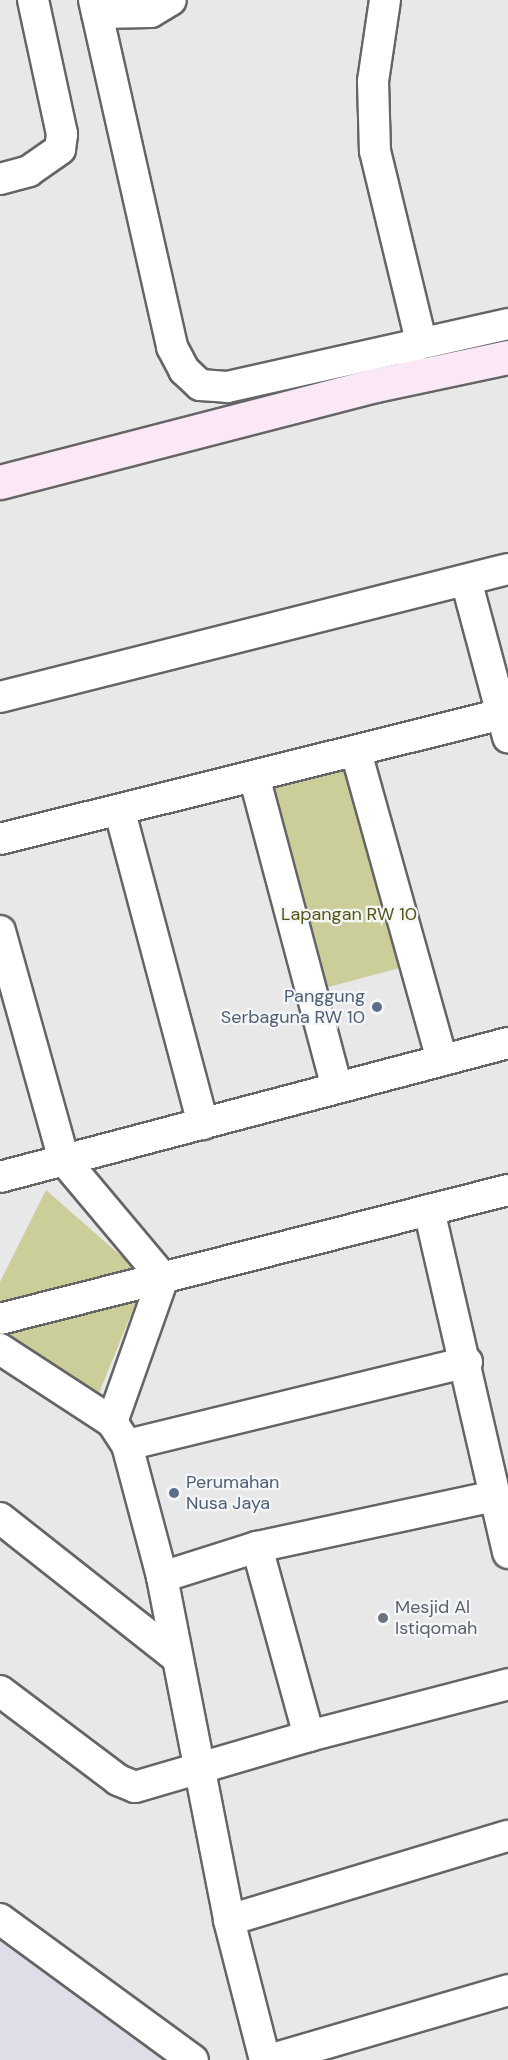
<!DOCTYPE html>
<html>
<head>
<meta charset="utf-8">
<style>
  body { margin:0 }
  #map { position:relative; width:508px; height:2060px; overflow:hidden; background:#e8e8e9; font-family:"DM Sans",sans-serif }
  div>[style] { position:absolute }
  .built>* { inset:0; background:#dddee7 }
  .green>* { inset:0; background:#cbce98; transform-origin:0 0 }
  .roads { filter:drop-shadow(2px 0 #656566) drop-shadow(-2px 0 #656566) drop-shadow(0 2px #656566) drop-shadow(0 -2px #656566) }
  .street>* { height:30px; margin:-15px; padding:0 15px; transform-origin:15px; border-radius:15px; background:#fff }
  .secondary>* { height:33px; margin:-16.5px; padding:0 16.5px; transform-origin:16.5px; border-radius:16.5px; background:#fbe8f7 }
  .dots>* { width:16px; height:16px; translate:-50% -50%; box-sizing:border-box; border:3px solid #f5f6f7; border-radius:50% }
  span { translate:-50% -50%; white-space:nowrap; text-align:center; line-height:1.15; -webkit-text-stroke:4.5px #f5f6f7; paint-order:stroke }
  .park-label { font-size:18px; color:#555615 }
  .service-label { font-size:18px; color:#4e5e75 }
  .right { translate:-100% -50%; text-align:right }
  .left { translate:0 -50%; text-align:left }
  .worship-label { font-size:18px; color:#5b616d }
</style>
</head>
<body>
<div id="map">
  <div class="built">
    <div style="clip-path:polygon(0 1919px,193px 2060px,0 2060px)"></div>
  </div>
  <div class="green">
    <div style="left:361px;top:764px;width:207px;height:98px;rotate:75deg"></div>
    <div style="clip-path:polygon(46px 1190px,136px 1269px,0 1304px,0 1282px)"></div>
    <div style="clip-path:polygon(138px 1297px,97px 1398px,0 1334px)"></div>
  </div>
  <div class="roads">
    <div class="street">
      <div style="left:94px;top:0;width:356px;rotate:77.3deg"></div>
      <div style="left:172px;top:347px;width:26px;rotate:62deg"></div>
      <div style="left:184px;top:370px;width:22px;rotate:43deg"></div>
      <div style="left:200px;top:385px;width:27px;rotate:4deg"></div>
      <div style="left:227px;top:387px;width:288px;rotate:-12.6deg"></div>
      <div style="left:385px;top:0;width:82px;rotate:98.4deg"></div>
      <div style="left:373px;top:81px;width:70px;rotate:88.4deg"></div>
      <div style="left:375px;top:151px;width:195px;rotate:76.4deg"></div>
      <div style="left:421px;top:341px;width:18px;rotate:135deg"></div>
      <div style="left:97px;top:13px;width:54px;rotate:-1.1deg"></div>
      <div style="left:151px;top:12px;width:23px;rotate:-31deg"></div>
      <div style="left:0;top:179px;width:30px;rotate:-15deg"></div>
      <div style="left:29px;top:171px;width:38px;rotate:-35deg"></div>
      <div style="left:60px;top:149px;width:15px;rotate:-82deg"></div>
      <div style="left:62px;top:134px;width:137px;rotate:-102.2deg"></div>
      <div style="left:466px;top:580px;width:163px;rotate:75deg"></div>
      <div style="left:0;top:697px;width:524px;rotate:-14.14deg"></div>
      <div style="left:356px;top:752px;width:320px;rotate:74.4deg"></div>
      <div style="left:254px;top:776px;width:322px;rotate:75.1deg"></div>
      <div style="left:120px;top:812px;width:323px;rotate:75.1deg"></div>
      <div style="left:0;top:839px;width:517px;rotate:-13.98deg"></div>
      <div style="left:0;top:931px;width:238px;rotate:74.4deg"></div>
      <div style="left:64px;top:1160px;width:154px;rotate:50deg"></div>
      <div style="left:163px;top:1278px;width:153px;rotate:109.5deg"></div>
      <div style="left:112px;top:1422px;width:27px;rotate:57deg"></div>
      <div style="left:127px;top:1445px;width:137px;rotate:75.1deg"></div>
      <div style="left:162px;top:1577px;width:349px;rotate:78.9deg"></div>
      <div style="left:229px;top:1920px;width:145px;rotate:75.6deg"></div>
      <div style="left:0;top:1177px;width:525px;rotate:-14.78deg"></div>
      <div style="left:429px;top:1210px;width:352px;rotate:77deg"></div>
      <div style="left:0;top:1319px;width:524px;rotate:-14.25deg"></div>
      <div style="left:0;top:1349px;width:134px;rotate:33.1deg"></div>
      <div style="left:127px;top:1445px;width:350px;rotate:-13.7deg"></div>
      <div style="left:0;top:1518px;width:226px;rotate:38.3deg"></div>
      <div style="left:162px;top:1577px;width:100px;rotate:-17.5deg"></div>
      <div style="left:257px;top:1547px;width:242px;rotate:-12.1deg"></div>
      <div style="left:0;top:1691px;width:148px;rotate:37deg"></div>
      <div style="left:118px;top:1780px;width:18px;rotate:22deg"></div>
      <div style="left:135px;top:1787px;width:181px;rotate:-16.3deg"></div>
      <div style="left:309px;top:1736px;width:196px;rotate:-105.4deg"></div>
      <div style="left:309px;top:1736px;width:206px;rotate:-14.6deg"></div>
      <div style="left:0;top:1919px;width:239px;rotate:36.2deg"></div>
      <div style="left:229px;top:1920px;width:291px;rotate:-16.8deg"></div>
      <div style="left:269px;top:2060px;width:249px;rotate:-16.3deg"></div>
    </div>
    <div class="secondary">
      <div style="left:0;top:482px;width:388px;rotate:-14.5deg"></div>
      <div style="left:376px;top:385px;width:135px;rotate:-12deg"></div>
    </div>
  </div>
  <div class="dots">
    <div style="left:377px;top:1007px;background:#5c6f8a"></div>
    <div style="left:174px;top:1493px;background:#5c6f8a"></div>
    <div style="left:383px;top:1618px;background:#6b7280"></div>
  </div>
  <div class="park-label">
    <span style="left:349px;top:914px">Lapangan RW 10</span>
  </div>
  <div class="service-label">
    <span class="right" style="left:365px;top:1007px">Panggung<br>Serbaguna RW 10</span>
    <span class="left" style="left:186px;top:1493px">Perumahan<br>Nusa Jaya</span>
  </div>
  <div class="worship-label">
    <span class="left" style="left:395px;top:1618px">Mesjid Al<br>Istiqomah</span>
  </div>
</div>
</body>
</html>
